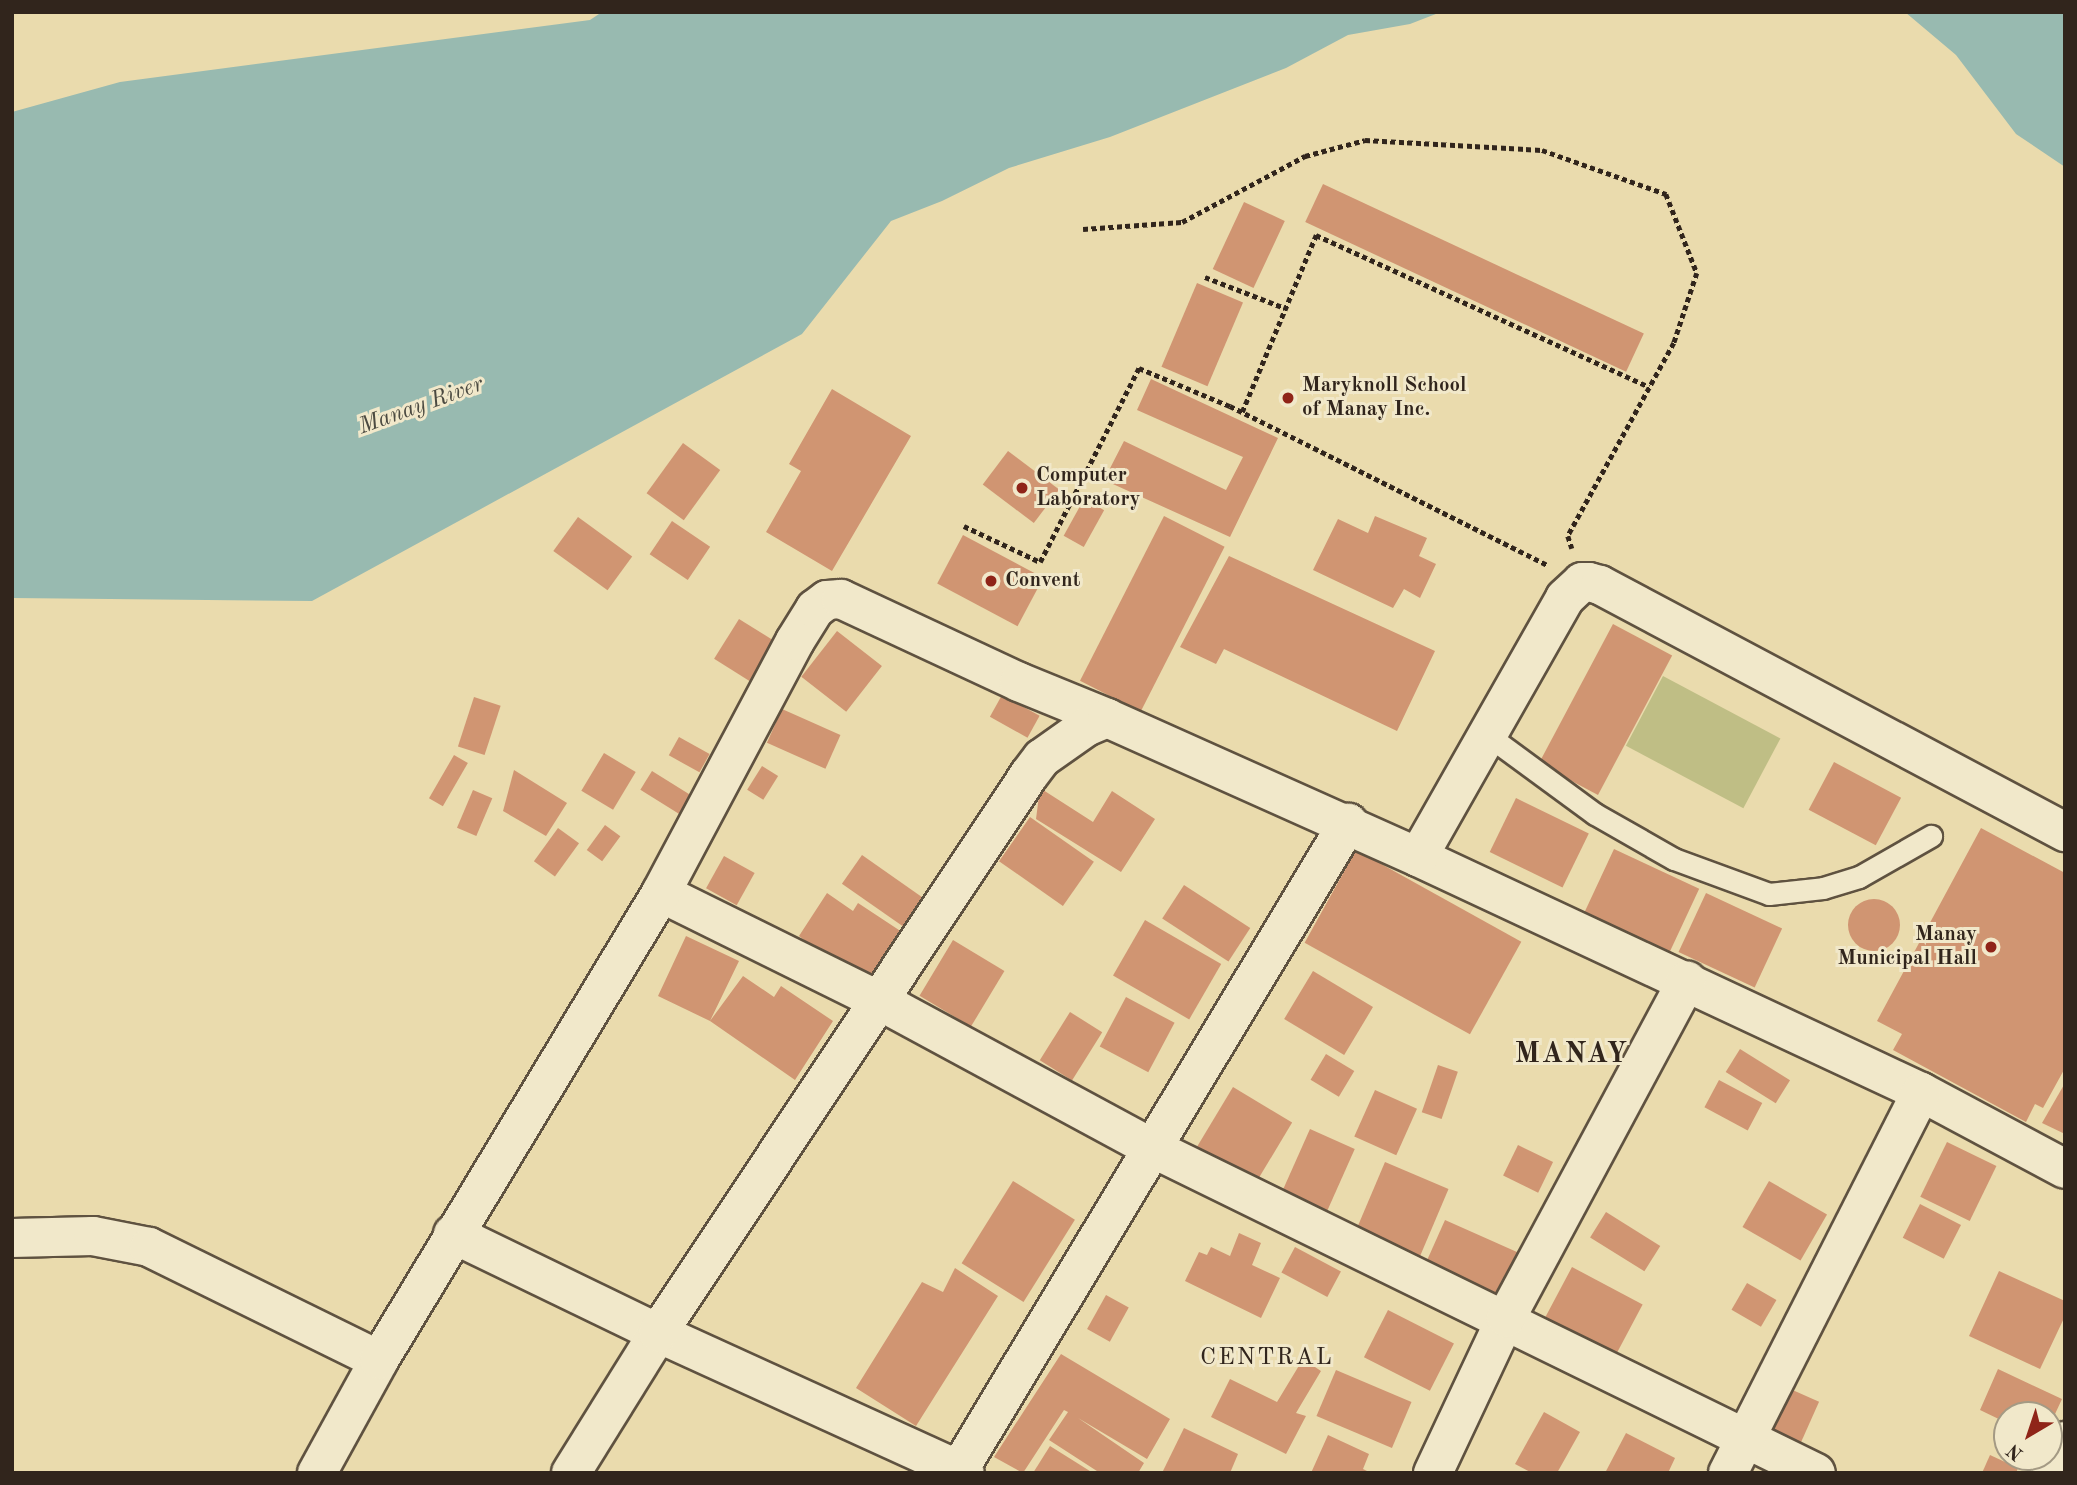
<!DOCTYPE html>
<html>
<head>
<meta charset="utf-8">
<style>
  body { margin:0 }
  #map { position:relative; width:2077px; height:1485px; overflow:hidden; background:#eadbad; font-family:"Old Standard TT",serif }
  div>[style] { position:absolute }
  .green>* { inset:0; background:#bfbe85; transform-origin:0 0 }
  .water>* { inset:0; background:#98bab0 }
  .building>* { inset:0; background:#d09572; transform-origin:0 0 }
  .round { border-radius:50% }
  .path>* { height:4.5px; margin-top:-2.25px; transform-origin:0; background:repeating-linear-gradient(90deg,#31251c 0 5px,transparent 0 8.5px) }
  .roads { filter:drop-shadow(2px 0 #5f5240) drop-shadow(-2px 0 #5f5240) drop-shadow(0 2px #5f5240) drop-shadow(0 -2px #5f5240) }
  .lane>* { height:21px; margin:-10.5px; padding:0 10.5px; transform-origin:10.5px; border-radius:10.5px; background:#f1e8ca }
  .street>* { height:38px; margin:-19px; padding:0 19px; transform-origin:19px; border-radius:19px; background:#f1e8ca }
  .secondary>* { height:38px; margin:-19px; padding:0 19px; transform-origin:19px; border-radius:19px; background:#f1e8ca }
  .dots>* { width:19px; height:19px; translate:-50% -50%; box-sizing:border-box; border:4px solid #f1e8ca; border-radius:50% }
  span { translate:-50% -50%; white-space:nowrap; text-align:center; line-height:1.15; -webkit-text-stroke:6px #f1e8ca; paint-order:stroke }
  .poi-label { font-size:21px; color:#31251c; font-weight:700 }
  .left { translate:0 -50%; text-align:left }
  .right { translate:-100% -50%; text-align:right }
  .water-label { font-size:23px; color:#4b4a41; font-style:italic }
  .quarter-label { font-size:24px; color:#31251c; letter-spacing:2px }
  .district-label { font-size:28px; color:#31251c; font-weight:700; letter-spacing:2px }
  .frame { position:absolute; inset:0; border:14px solid #31251c; pointer-events:none }
  .north { position:absolute; left:1993px; top:1401px; width:70px; height:70px; box-sizing:border-box; background:#f1e8ca; border:2px solid #a49a84; border-radius:50%; rotate:219deg; font-size:19px; font-weight:700; line-height:28px; text-align:center; color:#31251c }
  .north::after { content:''; display:block; margin:auto; width:24px; height:32px; background:#8f2418; clip-path:polygon(50% 0,100% 100%,50% 72%,0 100%) }
</style>
</head>
<body>
<div id="map">
  <div class="green">
    <div style="left:1663px;top:676px;width:133px;height:79px;rotate:28deg"></div>
  </div>
  <div class="water">
    <div style="clip-path:polygon(602px 12px,1441px 12px,1410px 24px,1348px 35px,1286px 68px,1110px 137px,1009px 168px,942px 201px,891px 221px,802px 334px,312px 601px,12px 598px,12px 112px,120px 82px,590px 20px)"></div>
    <div style="clip-path:polygon(1905px 12px,2065px 12px,2065px 167px,2016px 134px,1956px 55px)"></div>
  </div>
  <div class="building">
    <div style="left:1323px;top:184px;width:354px;height:42px;rotate:25deg"></div>
    <div style="left:1244px;top:202px;width:45px;height:74px;rotate:25deg"></div>
    <div style="left:1197px;top:283px;width:50px;height:91px;rotate:23deg"></div>
    <div style="clip-path:polygon(1151px 379px,1278px 438px,1230px 537px,1104px 480px,1124px 441px,1226px 490px,1243px 457px,1137px 410px)"></div>
    <div style="clip-path:polygon(832px 389px,911px 436px,832px 571px,766px 532px,801px 471px,789px 464px)"></div>
    <div style="left:683px;top:443px;width:46px;height:62px;rotate:36deg"></div>
    <div style="left:1008px;top:451px;width:64px;height:42px;rotate:37deg"></div>
    <div style="left:1084px;top:499px;width:23px;height:42px;rotate:29deg"></div>
    <div style="left:1164px;top:516px;width:68px;height:185px;rotate:27deg"></div>
    <div style="clip-path:polygon(1375px 516px,1427px 538px,1419px 556px,1436px 564px,1420px 598px,1404px 589px,1393px 608px,1313px 570px,1338px 519px,1368px 533px)"></div>
    <div style="left:578px;top:517px;width:67px;height:42px;rotate:36deg"></div>
    <div style="left:672px;top:521px;width:46px;height:40px;rotate:34deg"></div>
    <div style="left:963px;top:535px;width:91px;height:55px;rotate:28deg"></div>
    <div style="clip-path:polygon(1229px 556px,1435px 651px,1397px 731px,1224px 649px,1216px 664px,1180px 647px)"></div>
    <div style="left:739px;top:619px;width:52px;height:47px;rotate:32deg"></div>
    <div style="left:1613px;top:624px;width:67px;height:158px;rotate:28deg"></div>
    <div style="left:837px;top:631px;width:57px;height:58px;rotate:38deg"></div>
    <div style="left:1002px;top:695px;width:43px;height:25px;rotate:29deg"></div>
    <div style="left:474px;top:697px;width:28px;height:52px;rotate:18deg"></div>
    <div style="left:782px;top:709px;width:64px;height:37px;rotate:24deg"></div>
    <div style="left:679px;top:737px;width:35px;height:21px;rotate:29deg"></div>
    <div style="left:604px;top:753px;width:37px;height:44px;rotate:31deg"></div>
    <div style="left:454px;top:755px;width:16px;height:50px;rotate:30deg"></div>
    <div style="left:1834px;top:762px;width:76px;height:54px;rotate:28deg"></div>
    <div style="left:762px;top:766px;width:19px;height:28px;rotate:32deg"></div>
    <div style="clip-path:polygon(514px 770px,567px 803px,546px 836px,503px 811px)"></div>
    <div style="left:652px;top:771px;width:52px;height:22px;rotate:32deg"></div>
    <div style="clip-path:polygon(1040px 788px,1093px 822px,1112px 791px,1155px 819px,1121px 872px,1036px 819px)"></div>
    <div style="left:473px;top:790px;width:21px;height:41px;rotate:23deg"></div>
    <div style="left:1516px;top:798px;width:81px;height:60px;rotate:26deg"></div>
    <div style="left:1030px;top:817px;width:78px;height:54px;rotate:35deg"></div>
    <div style="left:605px;top:825px;width:19px;height:31px;rotate:36deg"></div>
    <div style="left:558px;top:828px;width:26px;height:41px;rotate:36deg"></div>
    <div style="clip-path:polygon(1981px 828px,2065px 873px,2065px 1068px,2043px 1108px,2035px 1104px,2026px 1122px,1893px 1050px,1902px 1034px,1877px 1021px)"></div>
    <div style="left:1614px;top:849px;width:94px;height:72px;rotate:25deg"></div>
    <div style="left:1356px;top:850px;width:189px;height:106px;rotate:29deg"></div>
    <div style="left:862px;top:855px;width:77px;height:35px;rotate:35deg"></div>
    <div style="left:724px;top:856px;width:35px;height:37px;rotate:29deg"></div>
    <div style="left:1184px;top:885px;width:79px;height:40px;rotate:33deg"></div>
    <div style="clip-path:polygon(827px 893px,853px 911px,858px 903px,905px 934px,867px 990px,799px 936px)"></div>
    <div style="left:1706px;top:893px;width:84px;height:65px;rotate:25deg"></div>
    <div class="round" style="left:1848px;top:899px;width:52px;height:52px"></div>
    <div style="left:1145px;top:920px;width:88px;height:64px;rotate:30deg"></div>
    <div style="clip-path:polygon(686px 936px,739px 961px,710px 1021px,743px 976px,774px 997px,781px 986px,833px 1021px,795px 1080px,710px 1021px,658px 996px)"></div>
    <div style="left:953px;top:940px;width:60px;height:65px;rotate:31deg"></div>
    <div style="left:1313px;top:971px;width:70px;height:56px;rotate:31deg"></div>
    <div style="left:1126px;top:997px;width:55px;height:56px;rotate:28deg"></div>
    <div style="left:1070px;top:1012px;width:38px;height:57px;rotate:32deg"></div>
    <div style="left:1740px;top:1049px;width:59px;height:27px;rotate:32deg"></div>
    <div style="left:1326px;top:1054px;width:33px;height:30px;rotate:31deg"></div>
    <div style="left:1438px;top:1065px;width:21px;height:50px;rotate:19deg"></div>
    <div style="left:1719px;top:1080px;width:49px;height:31px;rotate:28deg"></div>
    <div style="clip-path:polygon(2065px 1083px,2065px 1134px,2042px 1123px)"></div>
    <div style="left:1233px;top:1087px;width:69px;height:73px;rotate:31deg"></div>
    <div style="left:1375px;top:1090px;width:46px;height:51px;rotate:24deg"></div>
    <div style="left:1310px;top:1129px;width:49px;height:75px;rotate:24deg"></div>
    <div style="left:1947px;top:1142px;width:55px;height:61px;rotate:26deg"></div>
    <div style="left:1518px;top:1145px;width:39px;height:34px;rotate:26deg"></div>
    <div style="left:1385px;top:1162px;width:69px;height:73px;rotate:23deg"></div>
    <div style="left:1013px;top:1181px;width:73px;height:97px;rotate:32deg"></div>
    <div style="left:1769px;top:1181px;width:67px;height:53px;rotate:30deg"></div>
    <div style="left:1920px;top:1204px;width:46px;height:38px;rotate:27deg"></div>
    <div style="left:1606px;top:1212px;width:64px;height:30px;rotate:32deg"></div>
    <div style="left:1445px;top:1220px;width:88px;height:46px;rotate:24deg"></div>
    <div style="clip-path:polygon(1239px 1233px,1261px 1243px,1252px 1265px,1280px 1278px,1261px 1318px,1185px 1281px,1199px 1252px,1207px 1255px,1211px 1247px,1230px 1256px)"></div>
    <div style="left:1295px;top:1247px;width:52px;height:29px;rotate:28deg"></div>
    <div style="left:1572px;top:1267px;width:80px;height:58px;rotate:28deg"></div>
    <div style="clip-path:polygon(955px 1268px,998px 1296px,916px 1426px,856px 1388px,922px 1282px,943px 1292px)"></div>
    <div style="clip-path:polygon(1999px 1271px,2065px 1301px,2065px 1316px,2040px 1369px,1969px 1336px)"></div>
    <div style="left:1747px;top:1283px;width:34px;height:31px;rotate:30deg"></div>
    <div style="left:1106px;top:1295px;width:26px;height:39px;rotate:29deg"></div>
    <div style="left:1388px;top:1310px;width:74px;height:53px;rotate:27deg"></div>
    <div style="clip-path:polygon(1061px 1354px,1170px 1419px,1147px 1459px,1078px 1418px,1144px 1463px,1138px 1473px,1100px 1473px,1049px 1440px,1068px 1412px,1064px 1410px,1023px 1473px,994px 1457px)"></div>
    <div style="clip-path:polygon(1303px 1359px,1321px 1371px,1296px 1413px,1306px 1416px,1286px 1454px,1211px 1417px,1230px 1379px,1277px 1402px)"></div>
    <div style="clip-path:polygon(1998px 1369px,2062px 1399px,2049px 1427px,2049px 1415px,2007px 1415px,2007px 1423px,1980px 1410px)"></div>
    <div style="left:1336px;top:1370px;width:82px;height:50px;rotate:23deg"></div>
    <div style="left:1788px;top:1388px;width:34px;height:46px;rotate:24deg"></div>
    <div style="clip-path:polygon(1544px 1412px,1580px 1432px,1557px 1473px,1532px 1473px,1515px 1464px)"></div>
    <div style="clip-path:polygon(1184px 1428px,1238px 1454px,1230px 1473px,1162px 1473px)"></div>
    <div style="clip-path:polygon(1626px 1433px,1675px 1458px,1668px 1473px,1605px 1473px)"></div>
    <div style="clip-path:polygon(1328px 1435px,1369px 1454px,1363px 1469px,1371px 1473px,1311px 1473px)"></div>
    <div style="clip-path:polygon(1050px 1446px,1093px 1473px,1033px 1473px)"></div>
    <div style="clip-path:polygon(1990px 1455px,2018px 1468px,2016px 1473px,1982px 1473px)"></div>
  </div>
  <div class="path">
    <div style="left:1083px;top:229px;width:99px;rotate:-4deg"></div>
    <div style="left:1182px;top:222px;width:140px;rotate:-28.2deg"></div>
    <div style="left:1305px;top:156px;width:62px;rotate:-14.9deg"></div>
    <div style="left:1365px;top:140px;width:177px;rotate:3.2deg"></div>
    <div style="left:1542px;top:150px;width:132px;rotate:19.5deg"></div>
    <div style="left:1666px;top:194px;width:85px;rotate:68.6deg"></div>
    <div style="left:1697px;top:273px;width:74px;rotate:108.2deg"></div>
    <div style="left:1674px;top:343px;width:220px;rotate:118.8deg"></div>
    <div style="left:1568px;top:536px;width:13px;rotate:72deg"></div>
    <div style="left:1205px;top:277px;width:86px;rotate:21.2deg"></div>
    <div style="left:1242px;top:412px;width:192px;rotate:-67.3deg"></div>
    <div style="left:1316px;top:235px;width:366px;rotate:24.5deg"></div>
    <div style="left:964px;top:526px;width:84px;rotate:25.3deg"></div>
    <div style="left:1040px;top:562px;width:218px;rotate:-63deg"></div>
    <div style="left:1139px;top:368px;width:99px;rotate:22.7deg"></div>
    <div style="left:1230px;top:406px;width:355px;rotate:26.6deg"></div>
  </div>
  <div class="roads">
    <div class="lane">
      <div style="left:1486px;top:734px;width:135px;rotate:36.3deg"></div>
      <div style="left:1595px;top:814px;width:91px;rotate:29.7deg"></div>
      <div style="left:1674px;top:859px;width:101px;rotate:20.2deg"></div>
      <div style="left:1769px;top:894px;width:54px;rotate:-6.3deg"></div>
      <div style="left:1823px;top:888px;width:38px;rotate:-17deg"></div>
      <div style="left:1859px;top:877px;width:83px;rotate:-29.7deg"></div>
    </div>
    <div class="street">
      <div style="left:1418px;top:857px;width:555px;rotate:25.04deg"></div>
      <div style="left:1921px;top:1092px;width:163px;rotate:28.1deg"></div>
      <div style="left:661px;top:893px;width:244px;rotate:26.3deg"></div>
      <div style="left:880px;top:1001px;width:309px;rotate:28.4deg"></div>
      <div style="left:1152px;top:1148px;width:739px;rotate:26.08deg"></div>
      <div style="left:453px;top:1234px;width:228px;rotate:25.8deg"></div>
      <div style="left:658px;top:1333px;width:337px;rotate:24.5deg"></div>
      <div style="left:12px;top:1238px;width:81px;rotate:-1.4deg"></div>
      <div style="left:93px;top:1236px;width:57px;rotate:11.1deg"></div>
      <div style="left:149px;top:1247px;width:256px;rotate:26.2deg"></div>
      <div style="left:317px;top:1473px;width:129px;rotate:-61.2deg"></div>
      <div style="left:379px;top:1360px;width:546px;rotate:-58.87deg"></div>
      <div style="left:661px;top:893px;width:285px;rotate:-62deg"></div>
      <div style="left:795px;top:641px;width:38px;rotate:-58deg"></div>
      <div style="left:815px;top:609px;width:15px;rotate:-37deg"></div>
      <div style="left:827px;top:600px;width:14px;rotate:-4deg"></div>
      <div style="left:841px;top:599px;width:196px;rotate:25deg"></div>
      <div style="left:1019px;top:682px;width:95px;rotate:22.2deg"></div>
      <div style="left:957px;top:1473px;width:759px;rotate:-58.97deg"></div>
      <div style="left:1433px;top:1473px;width:171px;rotate:-64.8deg"></div>
      <div style="left:1506px;top:1318px;width:383px;rotate:-61.8deg"></div>
      <div style="left:1728px;top:1473px;width:427px;rotate:-63.1deg"></div>
      <div style="left:2049px;top:1473px;width:36px;rotate:-63deg"></div>
    </div>
    <div class="secondary">
      <div style="left:571px;top:1473px;width:165px;rotate:-58.1deg"></div>
      <div style="left:658px;top:1333px;width:670px;rotate:-56.38deg"></div>
      <div style="left:1029px;top:775px;width:21px;rotate:-53deg"></div>
      <div style="left:1042px;top:758px;width:54px;rotate:-35.2deg"></div>
      <div style="left:1086px;top:727px;width:23px;rotate:-23deg"></div>
      <div style="left:1107px;top:718px;width:341px;rotate:24.1deg"></div>
      <div style="left:1418px;top:857px;width:298px;rotate:-60.4deg"></div>
      <div style="left:1565px;top:598px;width:23px;rotate:-43deg"></div>
      <div style="left:1582px;top:582px;width:7px"></div>
      <div style="left:1589px;top:582px;width:11px;rotate:15deg"></div>
      <div style="left:1600px;top:585px;width:527px;rotate:27.98deg"></div>
    </div>
  </div>
  <div class="dots">
    <div style="left:1288px;top:398px;background:#8f2418"></div>
    <div style="left:1022px;top:488px;background:#8f2418"></div>
    <div style="left:991px;top:581px;background:#8f2418"></div>
    <div style="left:1991px;top:947px;background:#8f2418"></div>
  </div>
  <div class="poi-label">
    <span class="left" style="left:1302px;top:398px">Maryknoll School<br>of Manay Inc.</span>
    <span class="left" style="left:1036px;top:488px">Computer<br>Laboratory</span>
    <span class="left" style="left:1005px;top:581px">Convent</span>
    <span class="right" style="left:1977px;top:947px">Manay<br>Municipal Hall</span>
  </div>
  <div class="water-label">
    <span style="left:421px;top:406px;rotate:-20deg">Manay River</span>
  </div>
  <div class="quarter-label">
    <span style="left:1267px;top:1359px">CENTRAL</span>
  </div>
  <div class="district-label">
    <span style="left:1572px;top:1055px">MANAY</span>
  </div>
  <div class="frame"></div>
  <div class="north">N</div>
</div>
</body>
</html>
